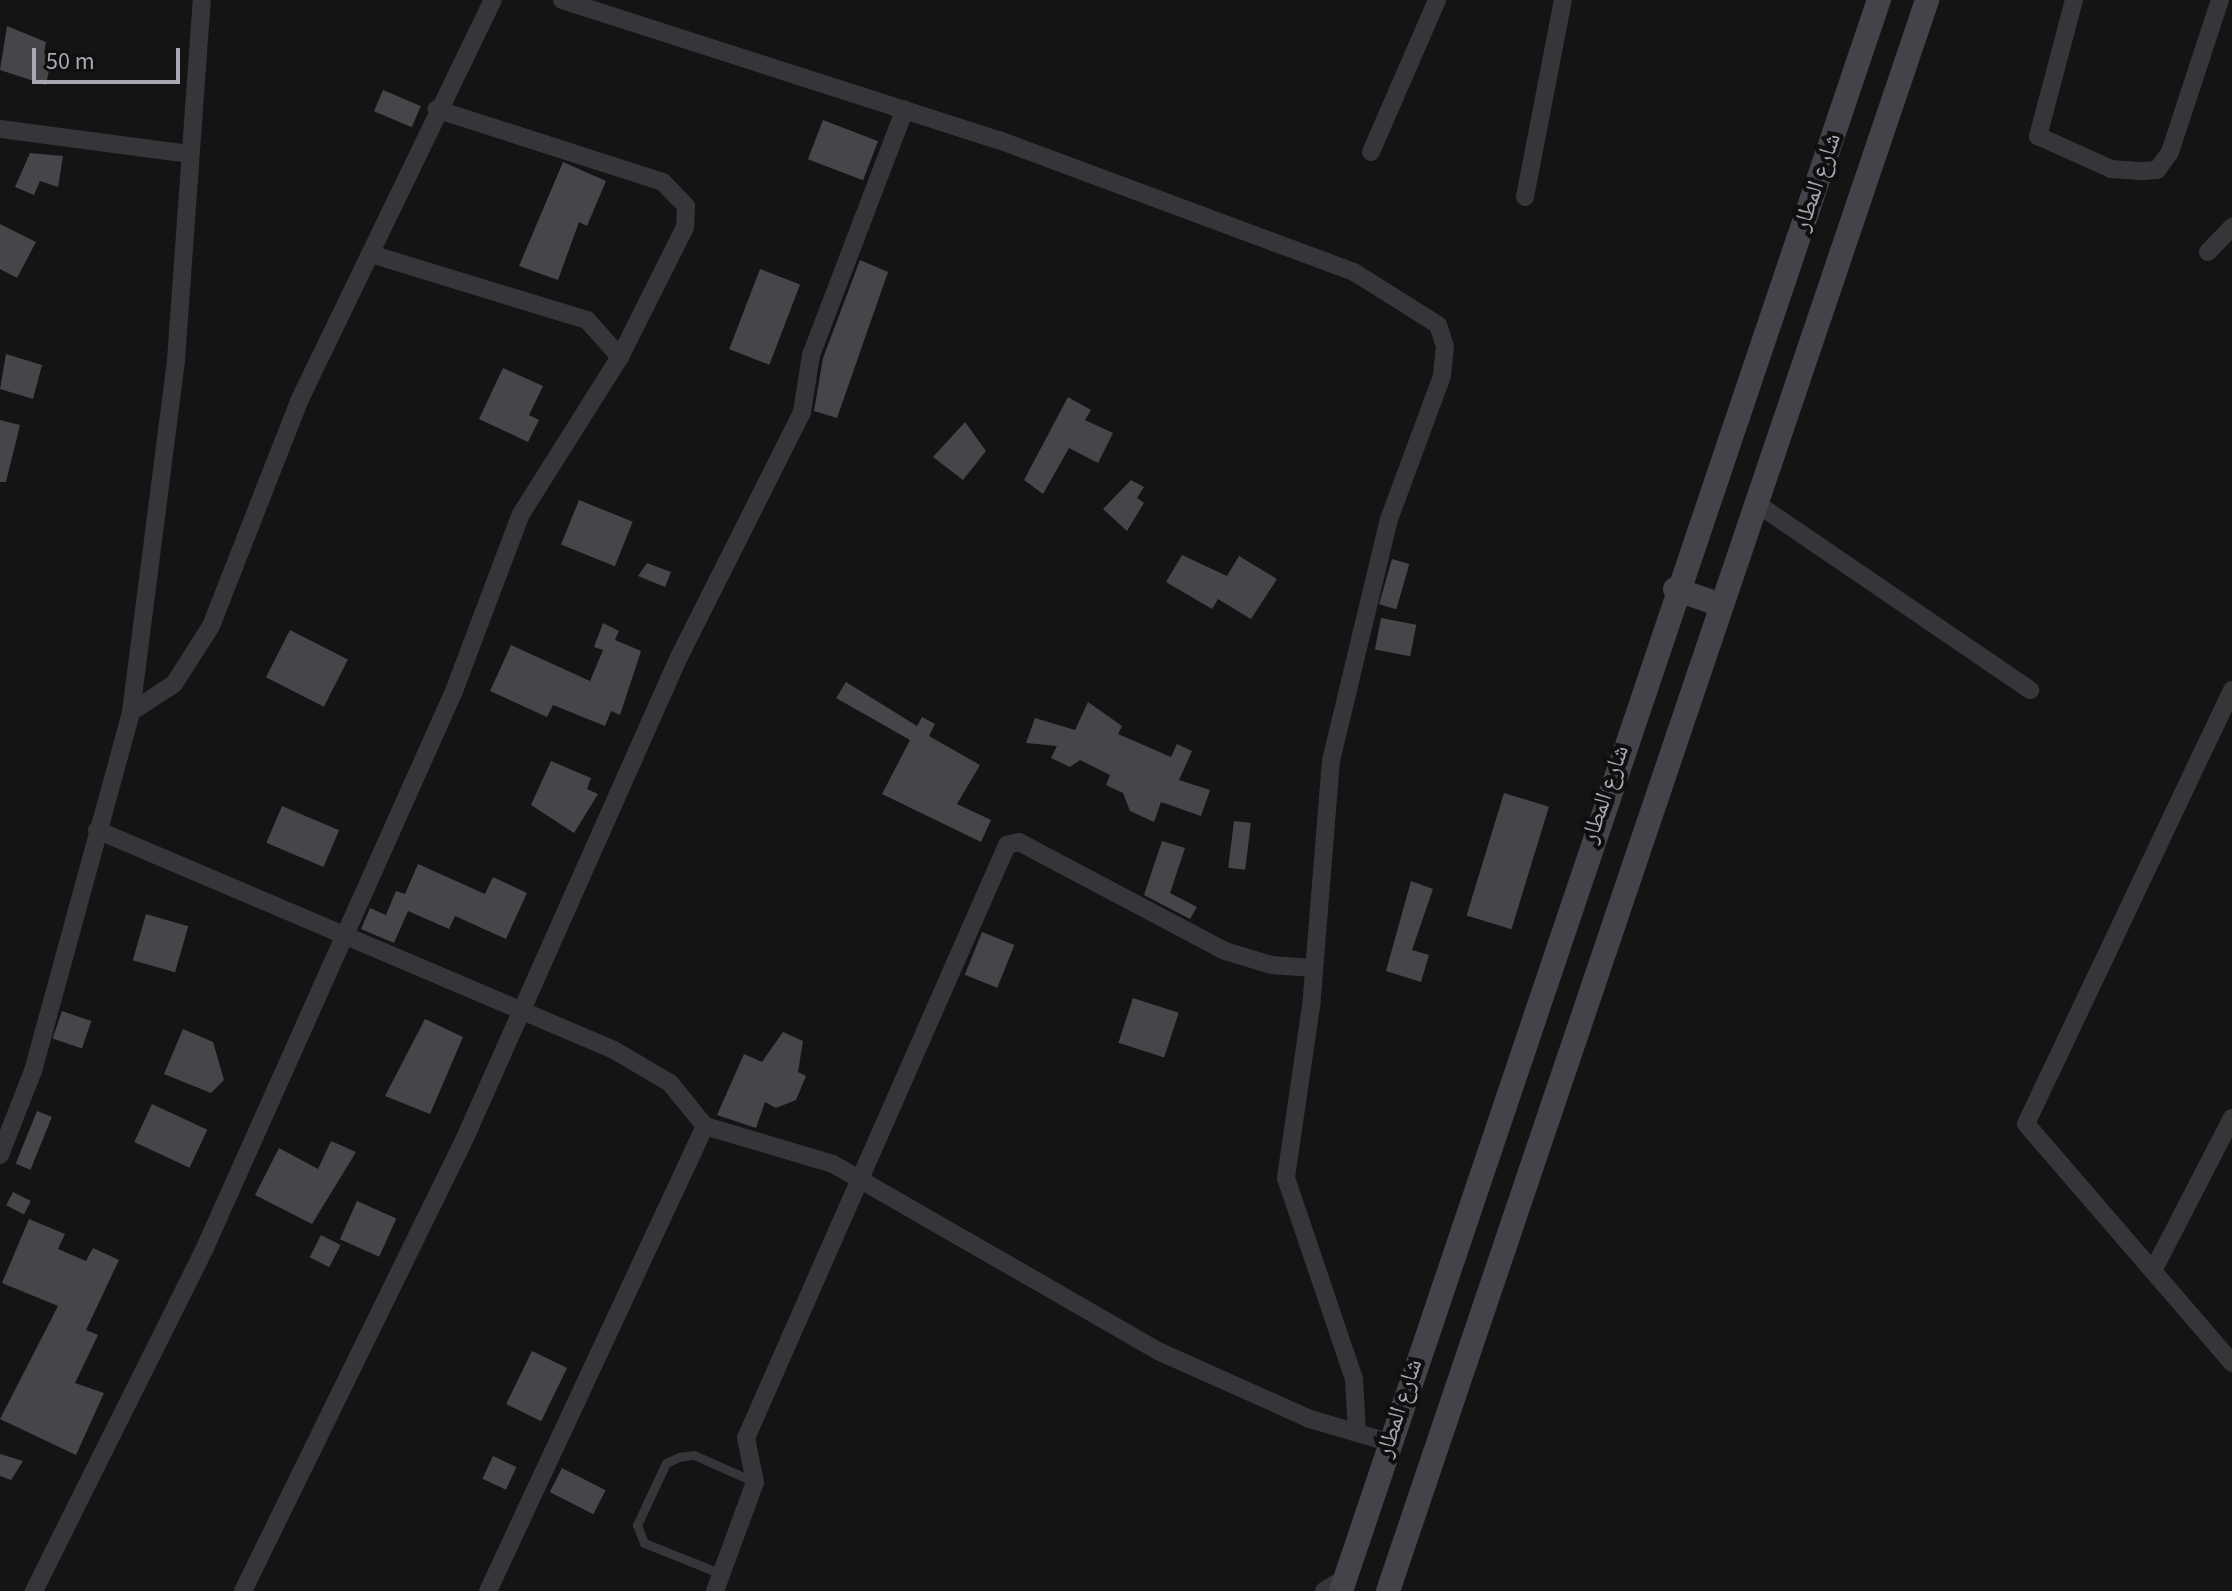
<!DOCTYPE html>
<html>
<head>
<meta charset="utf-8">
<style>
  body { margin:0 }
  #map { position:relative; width:2232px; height:1591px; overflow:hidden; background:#141415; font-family:"Source Sans 3","Noto Naskh Arabic",sans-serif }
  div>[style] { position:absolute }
  .building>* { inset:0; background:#46464a; transform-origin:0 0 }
  .lane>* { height:9px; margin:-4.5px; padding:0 4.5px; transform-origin:4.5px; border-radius:4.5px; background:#35363a }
  .street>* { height:18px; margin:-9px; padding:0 9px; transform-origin:9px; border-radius:9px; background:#35363a }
  .secondary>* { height:24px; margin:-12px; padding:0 12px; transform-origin:12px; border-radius:12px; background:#434449 }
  span { translate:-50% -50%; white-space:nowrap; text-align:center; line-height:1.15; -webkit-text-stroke:8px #0f0f10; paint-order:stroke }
  .street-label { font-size:24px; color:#a7aab4 }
  .scale { position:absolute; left:32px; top:48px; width:148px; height:36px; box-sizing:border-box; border:4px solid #a7aab4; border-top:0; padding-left:10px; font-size:24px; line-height:28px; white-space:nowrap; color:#a7aab4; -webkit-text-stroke:6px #0f0f10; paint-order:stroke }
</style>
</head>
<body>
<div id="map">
  <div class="building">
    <div style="clip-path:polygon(7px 26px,46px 42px,44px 54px,52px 55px,46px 85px,0 70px)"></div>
    <div style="left:383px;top:90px;width:41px;height:23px;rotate:23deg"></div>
    <div style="left:823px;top:120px;width:59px;height:42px;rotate:21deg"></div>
    <div style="clip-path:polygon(30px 153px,63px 156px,58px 187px,40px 181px,34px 195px,15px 187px)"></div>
    <div style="clip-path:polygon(563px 162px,606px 181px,587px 226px,579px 222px,558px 280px,519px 266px)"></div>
    <div style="clip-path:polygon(0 224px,36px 242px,17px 278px,0 269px)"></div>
    <div style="clip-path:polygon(860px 260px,888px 272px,837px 418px,814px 411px,823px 358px)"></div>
    <div style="left:760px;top:269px;width:43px;height:86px;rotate:21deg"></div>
    <div style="clip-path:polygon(6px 354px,42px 365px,33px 399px,0 389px)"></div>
    <div style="clip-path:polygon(503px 368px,543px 386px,529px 415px,539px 420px,528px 442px,479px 419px)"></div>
    <div style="clip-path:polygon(1068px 397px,1091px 410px,1085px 420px,1113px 433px,1098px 463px,1069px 448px,1043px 494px,1024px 480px)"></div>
    <div style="clip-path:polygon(0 420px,20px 425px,6px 482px,0 482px)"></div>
    <div style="clip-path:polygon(965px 422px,986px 451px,963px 480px,933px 457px)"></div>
    <div style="clip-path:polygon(1131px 480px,1144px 487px,1137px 498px,1144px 503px,1127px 531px,1103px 509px)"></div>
    <div style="left:579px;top:500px;width:58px;height:48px;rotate:22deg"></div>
    <div style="clip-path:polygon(1182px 555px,1227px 576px,1239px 556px,1277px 579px,1251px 619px,1218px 599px,1212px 609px,1166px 582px)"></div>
    <div style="left:1392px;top:559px;width:18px;height:47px;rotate:16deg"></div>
    <div style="clip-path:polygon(647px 563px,671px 572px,665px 587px,638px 576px)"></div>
    <div style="left:1381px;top:618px;width:36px;height:32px;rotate:11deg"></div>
    <div style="clip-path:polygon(603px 623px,619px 631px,615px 640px,641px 651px,620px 715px,611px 711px,605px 726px,553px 705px,547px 717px,490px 691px,511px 645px,590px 681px,603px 650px,594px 647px)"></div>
    <div style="left:290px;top:630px;width:65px;height:53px;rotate:27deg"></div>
    <div style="clip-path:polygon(846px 682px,917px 726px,922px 717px,935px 724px,929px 736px,980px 765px,957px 804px,991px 820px,981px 842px,882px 794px,910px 740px,836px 698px)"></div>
    <div style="clip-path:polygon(1088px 702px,1122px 726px,1118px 734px,1171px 757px,1177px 744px,1192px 751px,1179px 780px,1210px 790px,1201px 816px,1161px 802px,1154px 822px,1130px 811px,1123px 793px,1106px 785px,1110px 775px,1080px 760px,1070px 767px,1051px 758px,1057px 746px,1026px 743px,1035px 718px,1075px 730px)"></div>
    <div style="clip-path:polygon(551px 761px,591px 778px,587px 789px,598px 794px,574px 833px,531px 805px)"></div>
    <div style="left:1504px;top:793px;width:47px;height:128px;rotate:17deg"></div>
    <div style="left:282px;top:806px;width:62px;height:40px;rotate:23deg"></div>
    <div style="left:1234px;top:821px;width:17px;height:47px;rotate:7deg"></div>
    <div style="clip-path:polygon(1162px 841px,1185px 848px,1170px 893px,1197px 907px,1190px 919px,1144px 895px)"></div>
    <div style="clip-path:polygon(418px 864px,485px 894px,493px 877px,527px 893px,506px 939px,455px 916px,449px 929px,408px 911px,394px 943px,361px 929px,370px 908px,386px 915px,396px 891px,405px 894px)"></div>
    <div style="clip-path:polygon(1411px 881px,1433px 889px,1412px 950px,1429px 955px,1421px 982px,1386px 971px)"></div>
    <div style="left:146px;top:914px;width:44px;height:48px;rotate:16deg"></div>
    <div style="left:982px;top:932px;width:35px;height:46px;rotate:22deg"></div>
    <div style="left:1133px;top:998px;width:48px;height:47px;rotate:18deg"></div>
    <div style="left:62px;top:1011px;width:31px;height:29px;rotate:19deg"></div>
    <div style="clip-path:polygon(425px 1019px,463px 1037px,430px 1114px,385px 1096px)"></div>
    <div style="clip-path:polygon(183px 1029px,213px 1042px,224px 1080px,211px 1093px,164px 1074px)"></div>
    <div style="clip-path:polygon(783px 1032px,803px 1041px,798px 1072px,806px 1076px,796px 1100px,776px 1108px,765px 1102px,756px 1128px,717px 1115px,744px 1054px,762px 1062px)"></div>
    <div style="left:152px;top:1104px;width:61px;height:42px;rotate:25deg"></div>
    <div style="left:37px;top:1111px;width:16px;height:57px;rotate:22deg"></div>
    <div style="clip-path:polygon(331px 1141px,356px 1152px,312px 1224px,255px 1195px,279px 1148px,318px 1169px)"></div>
    <div style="left:13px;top:1192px;width:20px;height:15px;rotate:27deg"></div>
    <div style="left:357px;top:1201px;width:43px;height:42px;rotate:24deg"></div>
    <div style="clip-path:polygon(29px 1219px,65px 1234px,58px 1249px,86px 1261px,93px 1248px,119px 1260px,86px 1330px,98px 1335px,75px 1383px,104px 1393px,76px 1455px,0 1419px,58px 1306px,2px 1283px)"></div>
    <div style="left:321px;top:1235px;width:22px;height:25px;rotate:27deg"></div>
    <div style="left:532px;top:1351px;width:39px;height:59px;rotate:26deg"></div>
    <div style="clip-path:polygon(0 1454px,23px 1461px,11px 1480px,0 1476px)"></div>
    <div style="left:493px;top:1456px;width:26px;height:25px;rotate:25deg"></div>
    <div style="left:562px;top:1468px;width:49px;height:27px;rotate:27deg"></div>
  </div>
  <div class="lane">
    <div style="left:722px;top:1574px;width:84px;rotate:-158.3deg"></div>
    <div style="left:644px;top:1543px;width:19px;rotate:-111deg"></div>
    <div style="left:637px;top:1525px;width:68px;rotate:-64.9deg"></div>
    <div style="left:666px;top:1463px;width:14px;rotate:-25deg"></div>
    <div style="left:679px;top:1457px;width:15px;rotate:-8deg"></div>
    <div style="left:694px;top:1455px;width:67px;rotate:23.9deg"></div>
  </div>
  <div class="street">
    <div style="left:562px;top:0;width:459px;rotate:17.8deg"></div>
    <div style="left:999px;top:140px;width:379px;rotate:20.4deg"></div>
    <div style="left:1354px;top:272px;width:99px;rotate:32.2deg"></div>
    <div style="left:1438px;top:325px;width:22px;rotate:72deg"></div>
    <div style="left:1445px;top:346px;width:30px;rotate:96deg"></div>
    <div style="left:1442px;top:376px;width:153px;rotate:110.3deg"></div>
    <div style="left:1389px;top:519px;width:248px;rotate:103.5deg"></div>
    <div style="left:1331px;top:760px;width:247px;rotate:94.6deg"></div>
    <div style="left:1311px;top:1006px;width:174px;rotate:98.3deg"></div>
    <div style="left:1286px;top:1178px;width:212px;rotate:71.3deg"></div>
    <div style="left:1354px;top:1379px;width:54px;rotate:86.8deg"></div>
    <div style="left:2074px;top:0;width:141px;rotate:104.8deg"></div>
    <div style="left:2038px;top:136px;width:80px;rotate:24.3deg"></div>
    <div style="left:2111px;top:169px;width:32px;rotate:4deg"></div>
    <div style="left:2143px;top:171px;width:14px;rotate:-4deg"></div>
    <div style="left:2157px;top:170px;width:22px;rotate:-54deg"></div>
    <div style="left:2170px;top:152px;width:160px;rotate:-71.8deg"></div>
    <div style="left:0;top:129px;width:192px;rotate:7.5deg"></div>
    <div style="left:1371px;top:152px;width:166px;rotate:-66.5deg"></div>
    <div style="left:1525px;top:197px;width:201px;rotate:-79.1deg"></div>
    <div style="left:2208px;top:252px;width:35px;rotate:-46deg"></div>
    <div style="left:374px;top:255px;width:223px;rotate:17deg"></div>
    <div style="left:587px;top:320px;width:50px;rotate:48.3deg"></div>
    <div style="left:1756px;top:503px;width:332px;rotate:34.3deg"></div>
    <div style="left:2232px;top:690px;width:480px;rotate:115.4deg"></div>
    <div style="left:2026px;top:1124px;width:316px;rotate:49.2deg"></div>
    <div style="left:131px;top:712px;width:51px;rotate:-33.1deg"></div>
    <div style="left:174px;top:684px;width:69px;rotate:-57.5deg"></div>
    <div style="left:211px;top:626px;width:242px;rotate:-68.6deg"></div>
    <div style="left:299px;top:401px;width:445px;rotate:-64.2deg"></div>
    <div style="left:97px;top:830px;width:562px;rotate:23.05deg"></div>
    <div style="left:614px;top:1050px;width:65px;rotate:30.5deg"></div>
    <div style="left:670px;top:1083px;width:55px;rotate:50.9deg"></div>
    <div style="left:705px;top:1126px;width:134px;rotate:16.5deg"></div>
    <div style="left:833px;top:1164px;width:375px;rotate:29.9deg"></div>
    <div style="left:1158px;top:1351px;width:167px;rotate:24.1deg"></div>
    <div style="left:1310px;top:1419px;width:81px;rotate:16.4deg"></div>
    <div style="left:0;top:1155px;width:90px;rotate:-68.6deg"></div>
    <div style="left:33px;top:1071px;width:372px;rotate:-74.7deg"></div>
    <div style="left:131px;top:712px;width:355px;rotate:-82.7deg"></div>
    <div style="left:176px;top:360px;width:361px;rotate:-85.9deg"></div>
    <div style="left:2154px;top:1269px;width:170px;rotate:-62.7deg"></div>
    <div style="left:34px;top:1591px;width:381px;rotate:-63.5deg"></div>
    <div style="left:204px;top:1250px;width:612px;rotate:-65.9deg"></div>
    <div style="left:454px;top:691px;width:189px;rotate:-69.3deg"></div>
    <div style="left:521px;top:514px;width:186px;rotate:-57.8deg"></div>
    <div style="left:620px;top:357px;width:145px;rotate:-63.4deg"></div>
    <div style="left:685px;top:227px;width:21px;rotate:-87deg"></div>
    <div style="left:686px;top:206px;width:33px;rotate:-134deg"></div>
    <div style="left:663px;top:182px;width:238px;rotate:-162.2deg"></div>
    <div style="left:243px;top:1591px;width:504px;rotate:-63.89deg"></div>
    <div style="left:465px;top:1138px;width:526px;rotate:-66.02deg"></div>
    <div style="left:679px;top:657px;width:274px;rotate:-63.3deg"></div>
    <div style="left:802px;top:412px;width:58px;rotate:-81deg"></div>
    <div style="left:811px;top:355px;width:263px;rotate:-69.1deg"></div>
    <div style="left:488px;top:1591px;width:513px;rotate:-64.98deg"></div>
    <div style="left:715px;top:1591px;width:116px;rotate:-69.8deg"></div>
    <div style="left:755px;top:1482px;width:45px;rotate:-101.6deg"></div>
    <div style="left:746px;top:1438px;width:648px;rotate:-66.24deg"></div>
    <div style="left:1007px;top:845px;width:12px;rotate:-14deg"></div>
    <div style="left:1019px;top:842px;width:233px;rotate:27.9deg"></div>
    <div style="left:1225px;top:951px;width:48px;rotate:16.9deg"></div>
    <div style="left:1271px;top:965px;width:43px;rotate:4deg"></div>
    <div style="left:1324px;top:1591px;width:25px;rotate:-32deg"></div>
  </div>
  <div class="secondary">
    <div style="left:1675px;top:589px;width:49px;rotate:19.2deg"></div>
    <div style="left:1341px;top:1591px;width:1680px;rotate:-71.32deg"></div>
    <div style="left:1388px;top:1591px;width:1680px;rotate:-71.28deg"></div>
  </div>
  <div class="street-label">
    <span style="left:1817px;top:182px;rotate:-71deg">شارع المطار</span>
    <span style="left:1605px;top:794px;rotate:-71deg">شارع المطار</span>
    <span style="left:1399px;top:1408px;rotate:-72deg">شارع المطار</span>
  </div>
  <div class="scale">50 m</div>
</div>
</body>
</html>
